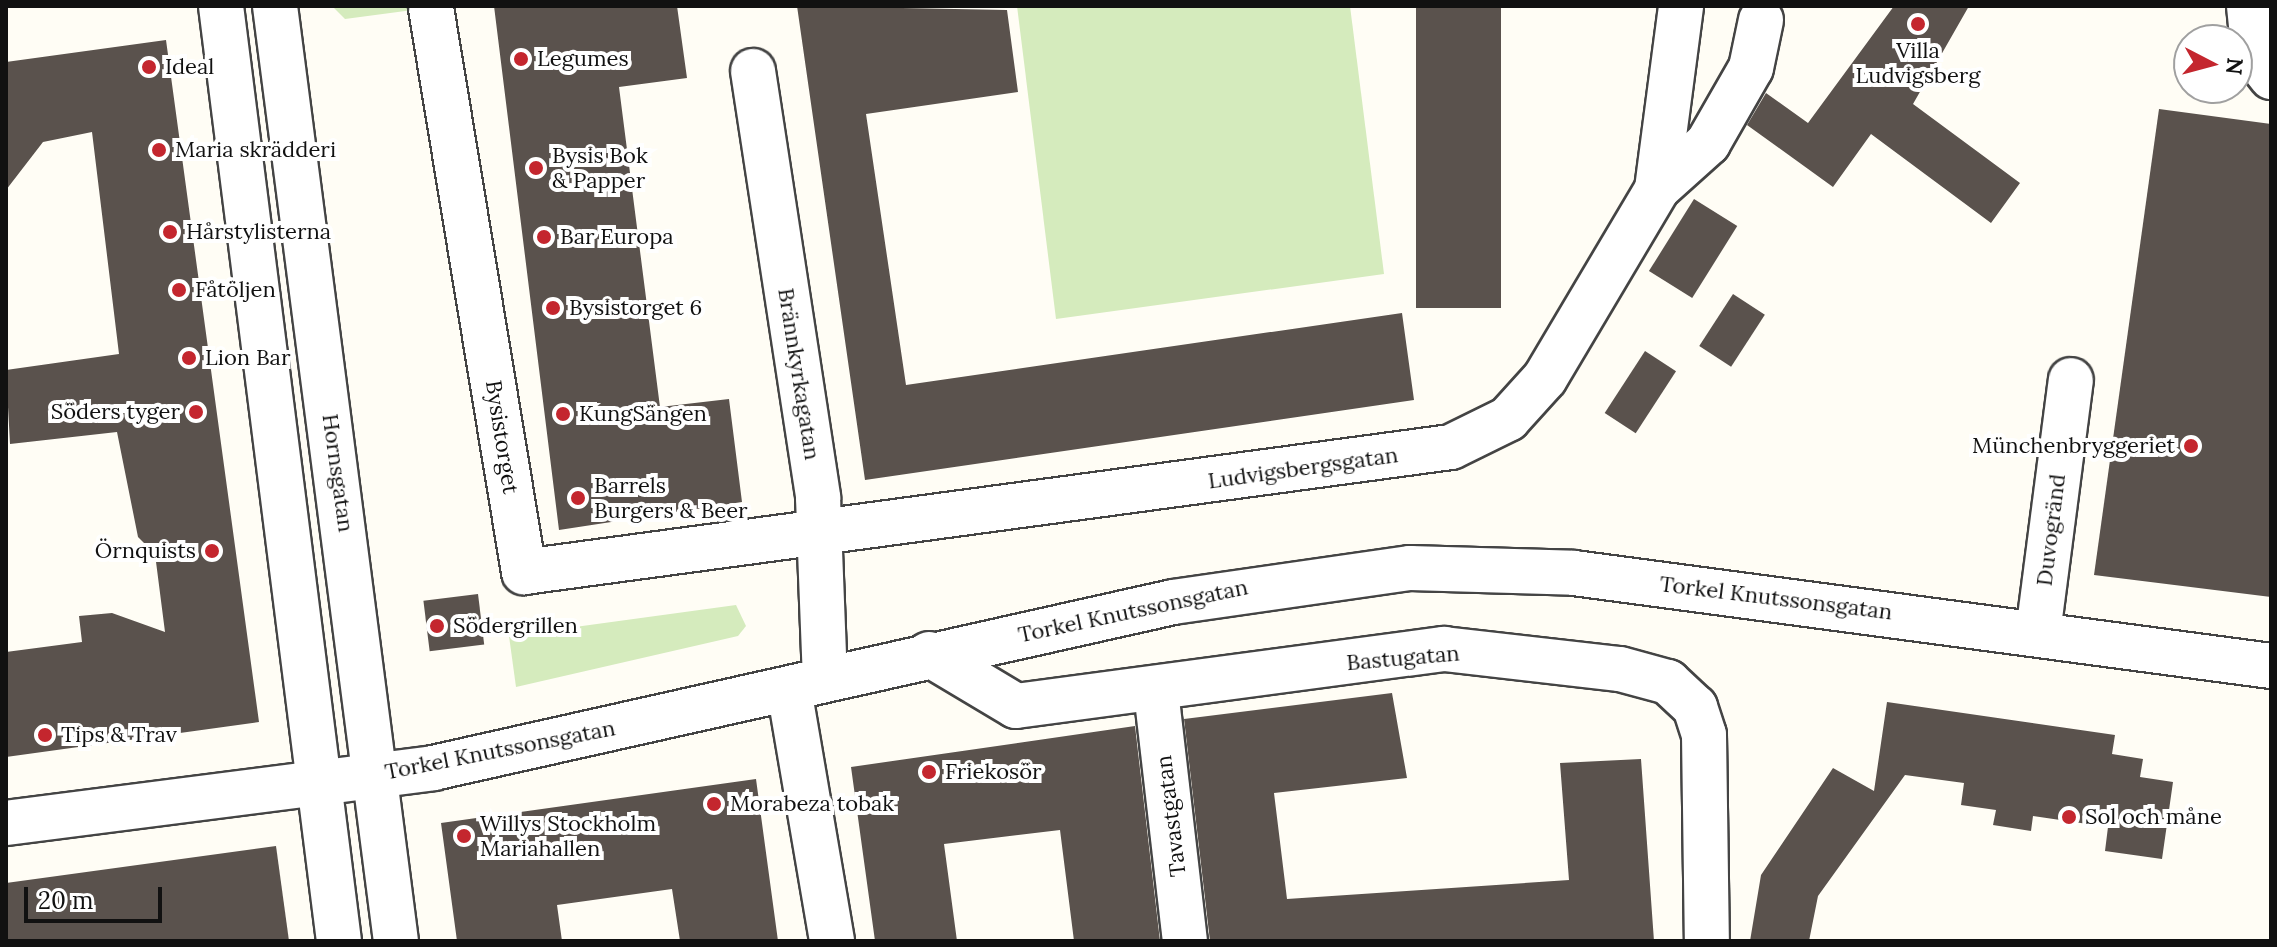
<!DOCTYPE html>
<html>
<head>
<meta charset="utf-8">
<style>
  body { margin:0 }
  #map { position:relative; width:2277px; height:947px; overflow:hidden; background:#fffdf5; font-family:Lora,serif }
  div>[style] { position:absolute }
  .green>* { inset:0; background:#d5ebbd }
  .building>* { inset:0; background:#5a524d; transform-origin:0 0 }
  .roads { filter:drop-shadow(2px 0 #444) drop-shadow(-2px 0 #444) drop-shadow(0 2px #444) drop-shadow(0 -2px #444) }
  .minor>* { height:44px; margin:-22px; padding:0 22px; transform-origin:22px; border-radius:22px; background:#fff }
  .dots>* { width:22px; height:22px; translate:-50% -50%; box-sizing:border-box; border:4px solid #fff; border-radius:50% }
  span { translate:-50% -50%; white-space:nowrap; text-align:center; line-height:1.15; -webkit-text-stroke:8px #fff; paint-order:stroke }
  .poi-label { font-size:22px; color:#111 }
  .left { translate:0 -50%; text-align:left }
  .right { translate:-100% -50%; text-align:right }
  .street-label { font-size:22px; color:#111 }
  .frame { position:absolute; inset:0; border:8px solid #111; pointer-events:none }
  .north { position:absolute; left:2173px; top:24px; width:80px; height:80px; box-sizing:border-box; background:#fff; border:2px solid #a0a0a0; border-radius:50%; rotate:96deg; font-size:22px; font-weight:700; line-height:32px; text-align:center; color:#111 }
  .north::after { content:''; display:block; margin:auto; width:28px; height:36px; background:#c4262e; clip-path:polygon(50% 0,100% 100%,50% 72%,0 100%) }
  .scale { position:absolute; left:24px; top:887px; width:138px; height:36px; box-sizing:border-box; border:4px solid #111; border-top:0; padding-left:10px; font-size:24px; line-height:28px; white-space:nowrap; color:#111; -webkit-text-stroke:6px #fff; paint-order:stroke }
</style>
</head>
<body>
<div id="map">
  <div class="green">
    <div style="clip-path:polygon(332px 6px,443px 6px,345px 19px)"></div>
    <div style="clip-path:polygon(1017px 6px,1350px 6px,1384px 274px,1056px 319px)"></div>
    <div style="clip-path:polygon(736px 605px,746px 626px,738px 636px,516px 687px,509px 636px)"></div>
  </div>
  <div class="building">
    <div style="clip-path:polygon(494px 6px,677px 6px,687px 78px,619px 87px,660px 407px,729px 399px,742px 502px,559px 530px)"></div>
    <div style="clip-path:polygon(797px 6px,1007px 10px,1018px 92px,866px 114px,906px 385px,1402px 313px,1414px 400px,865px 480px)"></div>
    <div style="left:1416px;top:6px;width:85px;height:302px"></div>
    <div style="clip-path:polygon(1894px 6px,1969px 6px,1913px 104px,2020px 183px,1991px 223px,1871px 134px,1833px 187px,1747px 125px,1766px 93px,1808px 123px)"></div>
    <div style="clip-path:polygon(166px 40px,259px 722px,6px 757px,6px 652px,82px 642px,79px 616px,112px 613px,165px 632px,155px 554px,138px 537px,117px 432px,10px 444px,6px 370px,119px 354px,92px 132px,43px 142px,6px 190px,6px 62px)"></div>
    <div style="clip-path:polygon(2159px 109px,2271px 124px,2271px 597px,2094px 575px)"></div>
    <div style="left:1694px;top:199px;width:51px;height:85px;rotate:32deg"></div>
    <div style="left:1733px;top:294px;width:38px;height:62px;rotate:33deg"></div>
    <div style="left:1645px;top:351px;width:37px;height:74px;rotate:33deg"></div>
    <div style="left:478px;top:594px;width:51px;height:55px;rotate:83deg"></div>
    <div style="clip-path:polygon(1392px 693px,1407px 778px,1274px 793px,1287px 899px,1569px 880px,1560px 763px,1641px 759px,1654px 941px,1210px 941px,1184px 719px)"></div>
    <div style="clip-path:polygon(1887px 702px,2115px 735px,2112px 754px,2143px 759px,2140px 777px,2173px 782px,2162px 859px,2105px 851px,2108px 827px,2033px 816px,2031px 831px,1993px 825px,1996px 810px,1961px 805px,1964px 783px,1905px 775px,1818px 896px,1809px 941px,1750px 941px,1761px 875px,1833px 768px,1874px 791px)"></div>
    <div style="clip-path:polygon(1135px 726px,1160px 941px,1074px 941px,1060px 830px,944px 844px,957px 941px,875px 941px,851px 767px)"></div>
    <div style="clip-path:polygon(756px 779px,778px 941px,680px 941px,672px 889px,557px 905px,562px 941px,457px 941px,441px 823px)"></div>
    <div style="clip-path:polygon(276px 846px,289px 941px,6px 941px,6px 883px)"></div>
  </div>
  <div class="roads">
    <div class="minor">
      <div style="left:221px;top:6px;width:942px;rotate:82.81deg"></div>
      <div style="left:275px;top:6px;width:943px;rotate:82.63deg"></div>
      <div style="left:2249px;top:6px;width:49px;rotate:84.2deg"></div>
      <div style="left:2254px;top:55px;width:28px;rotate:52deg"></div>
      <div style="left:431px;top:8px;width:572px;rotate:80.64deg"></div>
      <div style="left:524px;top:572px;width:935px;rotate:-7.68deg"></div>
      <div style="left:1451px;top:447px;width:64px;rotate:-26.2deg"></div>
      <div style="left:1508px;top:419px;width:55px;rotate:-47.9deg"></div>
      <div style="left:1545px;top:378px;width:220px;rotate:-59.3deg"></div>
      <div style="left:1657px;top:189px;width:185px;rotate:-82.5deg"></div>
      <div style="left:753px;top:71px;width:432px;rotate:81.3deg"></div>
      <div style="left:818px;top:498px;width:181px;rotate:87.8deg"></div>
      <div style="left:1657px;top:189px;width:69px;rotate:-42deg"></div>
      <div style="left:1708px;top:143px;width:86px;rotate:-60.2deg"></div>
      <div style="left:1751px;top:68px;width:49px;rotate:-78.2deg"></div>
      <div style="left:2038px;top:633px;width:255px;rotate:-82.6deg"></div>
      <div style="left:929px;top:654px;width:101px;rotate:30.9deg"></div>
      <div style="left:1016px;top:706px;width:432px;rotate:-7.6deg"></div>
      <div style="left:1444px;top:649px;width:177px;rotate:6.5deg"></div>
      <div style="left:1620px;top:669px;width:50px;rotate:15.2deg"></div>
      <div style="left:1668px;top:682px;width:37px;rotate:43deg"></div>
      <div style="left:1695px;top:707px;width:29px;rotate:72deg"></div>
      <div style="left:1704px;top:735px;width:206px;rotate:89.2deg"></div>
      <div style="left:789px;top:689px;width:256px;rotate:80.3deg"></div>
      <div style="left:1156px;top:691px;width:252px;rotate:83.4deg"></div>
      <div style="left:6px;top:823px;width:431px;rotate:-7.3deg"></div>
      <div style="left:433px;top:768px;width:758px;rotate:-12.64deg"></div>
      <div style="left:1173px;top:602px;width:239px;rotate:-8.2deg"></div>
      <div style="left:1410px;top:568px;width:164px;rotate:1.7deg"></div>
      <div style="left:1574px;top:573px;width:703px;rotate:7.6deg"></div>
    </div>
  </div>
  <div class="dots">
    <div style="left:1918px;top:24px;background:#c4262e"></div>
    <div style="left:521px;top:59px;background:#c4262e"></div>
    <div style="left:149px;top:67px;background:#c4262e"></div>
    <div style="left:159px;top:150px;background:#c4262e"></div>
    <div style="left:536px;top:168px;background:#c4262e"></div>
    <div style="left:170px;top:232px;background:#c4262e"></div>
    <div style="left:544px;top:237px;background:#c4262e"></div>
    <div style="left:179px;top:290px;background:#c4262e"></div>
    <div style="left:553px;top:308px;background:#c4262e"></div>
    <div style="left:189px;top:358px;background:#c4262e"></div>
    <div style="left:196px;top:412px;background:#c4262e"></div>
    <div style="left:563px;top:414px;background:#c4262e"></div>
    <div style="left:2191px;top:446px;background:#c4262e"></div>
    <div style="left:578px;top:498px;background:#c4262e"></div>
    <div style="left:212px;top:551px;background:#c4262e"></div>
    <div style="left:437px;top:626px;background:#c4262e"></div>
    <div style="left:45px;top:735px;background:#c4262e"></div>
    <div style="left:929px;top:772px;background:#c4262e"></div>
    <div style="left:714px;top:804px;background:#c4262e"></div>
    <div style="left:2069px;top:817px;background:#c4262e"></div>
    <div style="left:464px;top:836px;background:#c4262e"></div>
  </div>
  <div class="poi-label">
    <span style="left:1918px;top:63px">Villa<br>Ludvigsberg</span>
    <span class="left" style="left:537px;top:59px">Legumes</span>
    <span class="left" style="left:165px;top:67px">Ideal</span>
    <span class="left" style="left:175px;top:150px">Maria skrädderi</span>
    <span class="left" style="left:552px;top:168px">Bysis Bok<br>&amp; Papper</span>
    <span class="left" style="left:186px;top:232px">Hårstylisterna</span>
    <span class="left" style="left:560px;top:237px">Bar Europa</span>
    <span class="left" style="left:195px;top:290px">Fåtöljen</span>
    <span class="left" style="left:569px;top:308px">Bysistorget 6</span>
    <span class="left" style="left:205px;top:358px">Lion Bar</span>
    <span class="right" style="left:180px;top:412px">Söders tyger</span>
    <span class="left" style="left:579px;top:414px">KungSängen</span>
    <span class="right" style="left:2175px;top:446px">Münchenbryggeriet</span>
    <span class="left" style="left:594px;top:498px">Barrels<br>Burgers &amp; Beer</span>
    <span class="right" style="left:196px;top:551px">Örnquists</span>
    <span class="left" style="left:453px;top:626px">Södergrillen</span>
    <span class="left" style="left:61px;top:735px">Tips &amp; Trav</span>
    <span class="left" style="left:945px;top:772px">Friekosör</span>
    <span class="left" style="left:730px;top:804px">Morabeza tobak</span>
    <span class="left" style="left:2085px;top:817px">Sol och måne</span>
    <span class="left" style="left:480px;top:836px">Willys Stockholm<br>Mariahallen</span>
  </div>
  <div class="street-label">
    <span style="left:799px;top:374px;rotate:81deg">Brännkyrkagatan</span>
    <span style="left:502px;top:437px;rotate:81deg">Bysistorget</span>
    <span style="left:1303px;top:468px;rotate:-8deg">Ludvigsbergsgatan</span>
    <span style="left:338px;top:473px;rotate:82deg">Hornsgatan</span>
    <span style="left:2051px;top:530px;rotate:-83deg">Duvogränd</span>
    <span style="left:1776px;top:598px;rotate:7deg">Torkel Knutssonsgatan</span>
    <span style="left:1133px;top:611px;rotate:-12deg">Torkel Knutssonsgatan</span>
    <span style="left:1403px;top:658px;rotate:-5deg">Bastugatan</span>
    <span style="left:500px;top:750px;rotate:-11deg">Torkel Knutssonsgatan</span>
    <span style="left:1171px;top:816px;rotate:-97deg">Tavastgatan</span>
  </div>
  <div class="frame"></div>
  <div class="north">N</div>
  <div class="scale">20 m</div>
</div>
</body>
</html>
